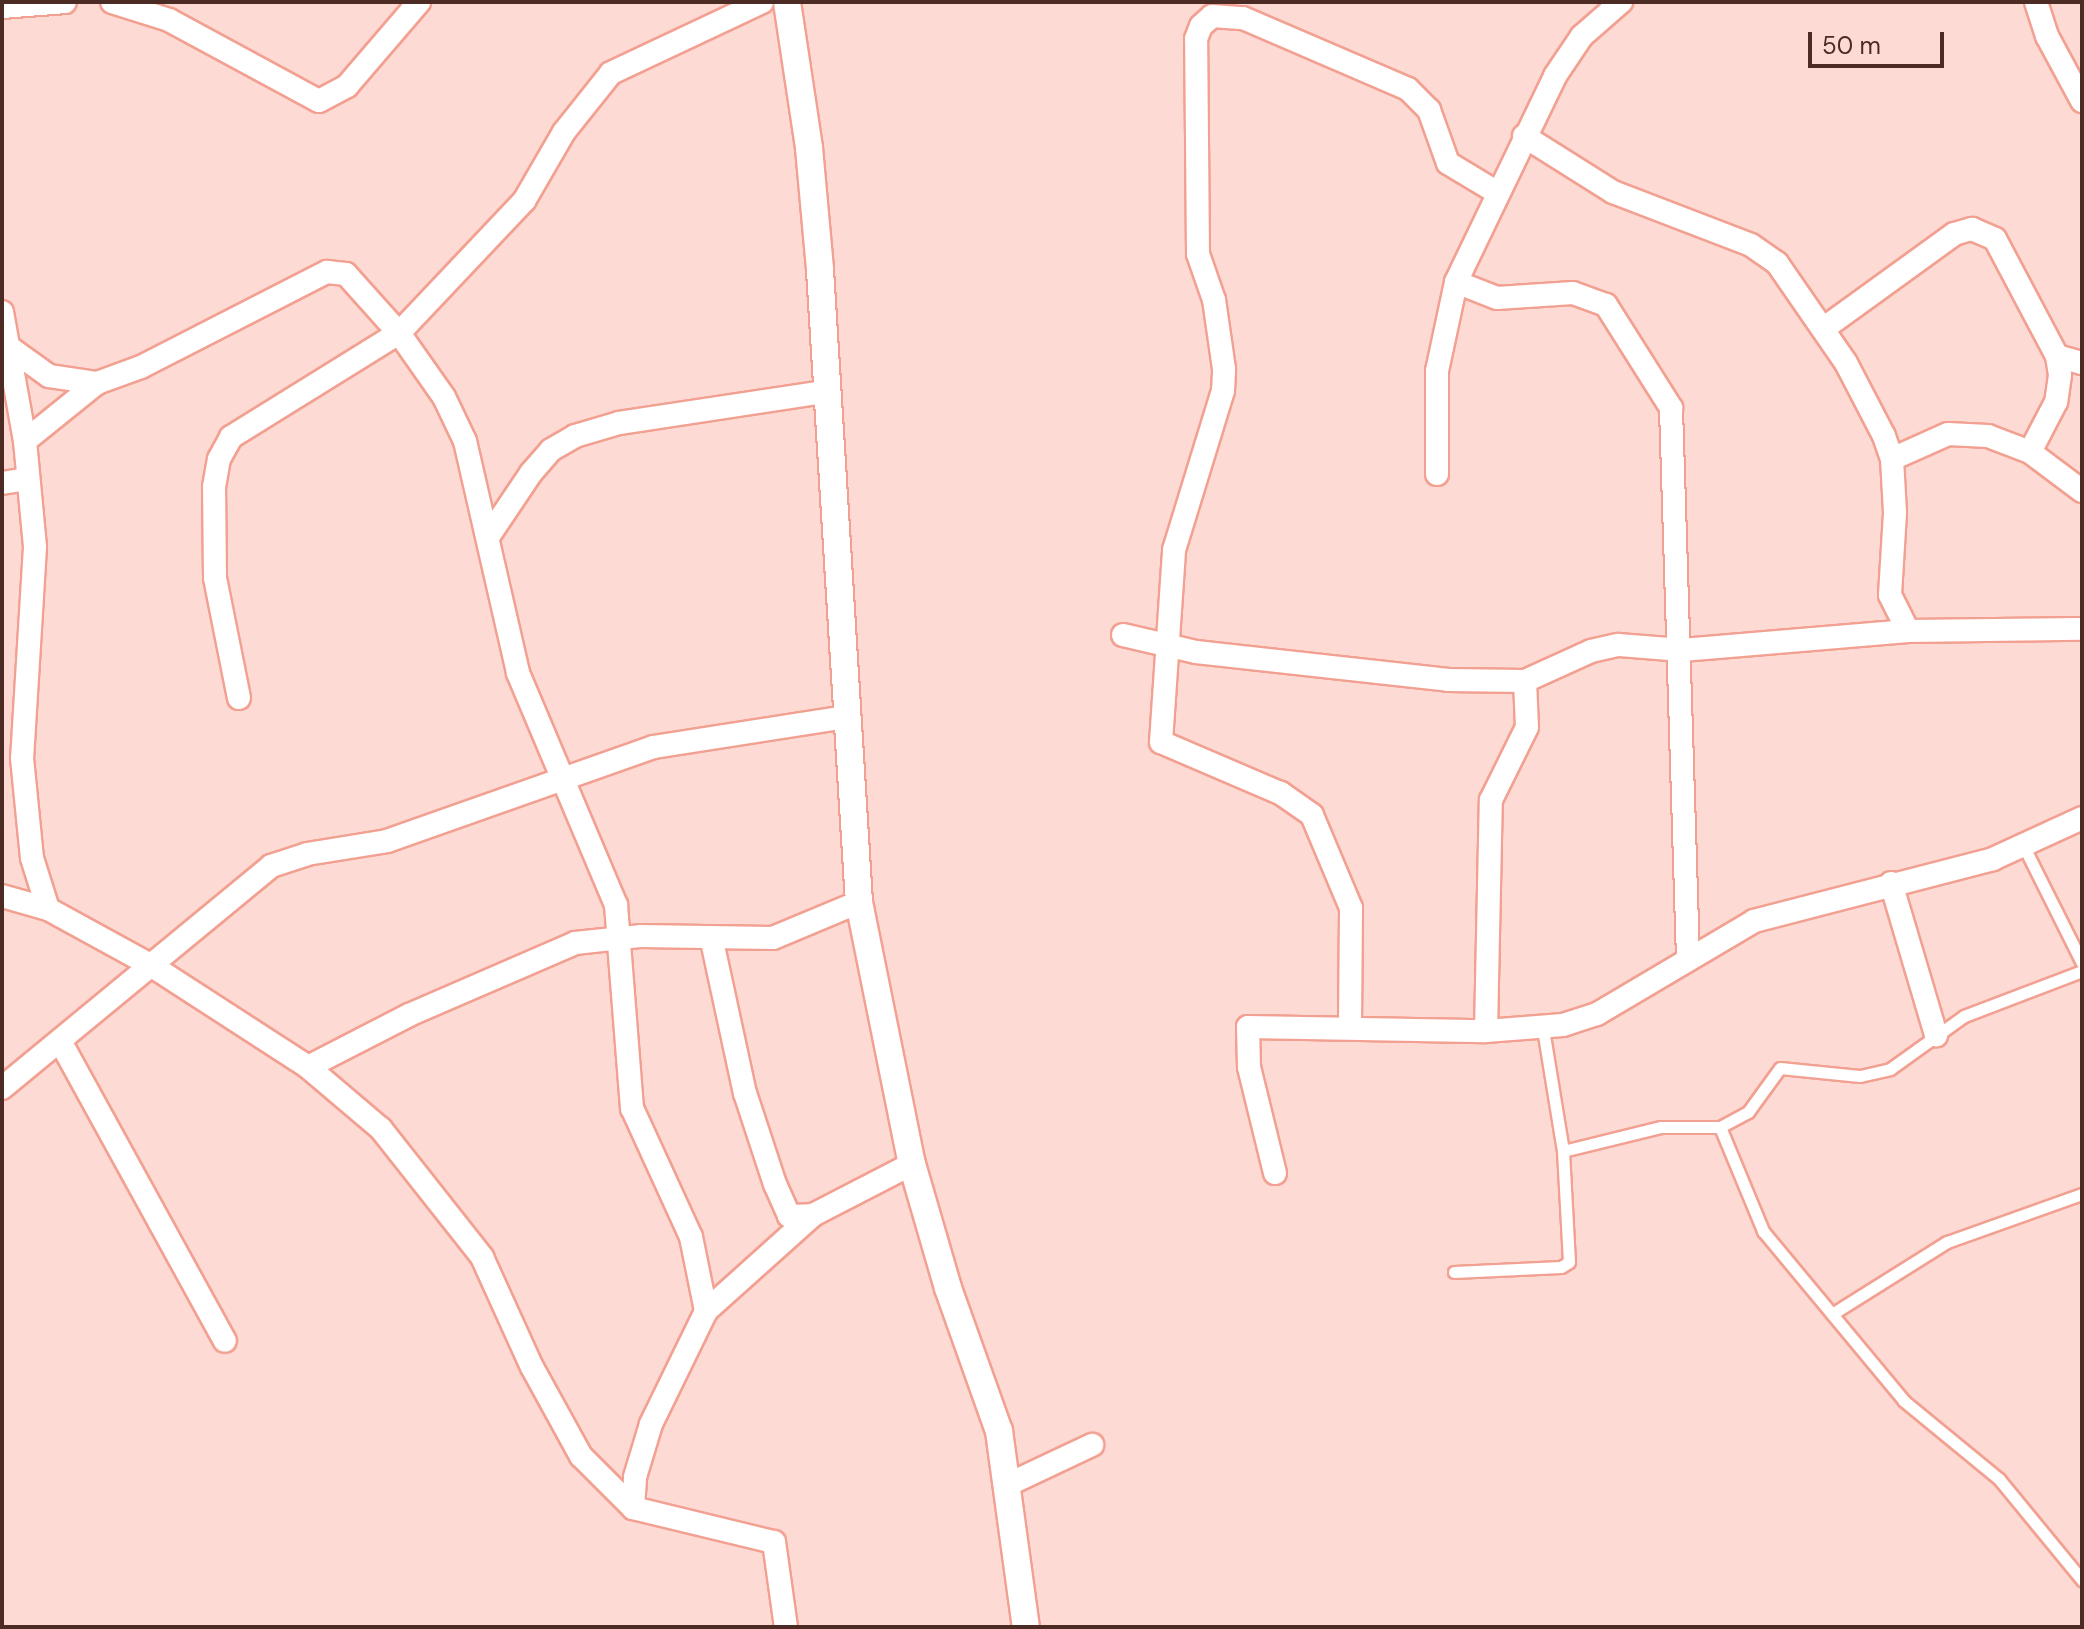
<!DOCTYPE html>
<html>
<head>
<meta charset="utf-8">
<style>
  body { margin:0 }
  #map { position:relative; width:2084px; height:1629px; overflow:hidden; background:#fddad3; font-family:"DM Sans",sans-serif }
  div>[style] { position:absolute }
  .roads { filter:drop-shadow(2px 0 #f2a091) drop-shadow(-2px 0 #f2a091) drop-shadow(0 2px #f2a091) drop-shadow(0 -2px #f2a091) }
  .service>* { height:11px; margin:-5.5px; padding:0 5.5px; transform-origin:5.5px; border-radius:5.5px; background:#fff }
  .minor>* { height:22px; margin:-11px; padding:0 11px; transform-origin:11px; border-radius:11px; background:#fff }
  .tertiary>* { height:26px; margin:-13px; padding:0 13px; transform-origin:13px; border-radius:13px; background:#fff }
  span { translate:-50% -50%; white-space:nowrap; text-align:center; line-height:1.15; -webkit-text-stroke:6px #fddad3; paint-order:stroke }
  .frame { position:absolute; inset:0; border:4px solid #4c2b25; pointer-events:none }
  .scale { position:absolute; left:1808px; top:32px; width:136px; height:36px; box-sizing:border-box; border:4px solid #4c2b25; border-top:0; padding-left:10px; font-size:24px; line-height:28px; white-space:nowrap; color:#4c2b25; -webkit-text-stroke:6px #fddad3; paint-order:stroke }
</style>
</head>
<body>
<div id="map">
  <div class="roads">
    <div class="service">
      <div style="left:2025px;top:849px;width:127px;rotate:63.4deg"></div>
      <div style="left:1720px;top:1127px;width:113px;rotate:67.5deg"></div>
      <div style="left:1763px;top:1231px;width:221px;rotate:50.3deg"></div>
      <div style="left:1904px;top:1401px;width:123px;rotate:39.4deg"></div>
      <div style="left:1999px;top:1479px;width:131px;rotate:50.6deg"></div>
      <div style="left:1563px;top:1151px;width:101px;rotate:-13.8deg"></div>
      <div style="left:1661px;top:1127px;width:59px"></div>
      <div style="left:1720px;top:1127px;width:32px;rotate:-28deg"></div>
      <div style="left:1748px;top:1112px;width:54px;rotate:-54deg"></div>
      <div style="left:1780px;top:1068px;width:80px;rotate:5.7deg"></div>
      <div style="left:1860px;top:1076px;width:31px;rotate:-13deg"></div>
      <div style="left:1890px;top:1069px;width:91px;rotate:-35.6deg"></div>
      <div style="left:1964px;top:1016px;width:126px;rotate:-20.9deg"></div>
      <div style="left:1454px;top:1272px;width:107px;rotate:-2.7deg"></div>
      <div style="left:1561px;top:1267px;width:9px;rotate:-32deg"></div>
      <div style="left:1569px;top:1262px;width:111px;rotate:-93.1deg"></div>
      <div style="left:1563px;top:1151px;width:124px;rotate:-99.3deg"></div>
      <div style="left:1832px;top:1314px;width:136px;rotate:-32.1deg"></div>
      <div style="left:1947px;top:1242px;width:143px;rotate:-19.6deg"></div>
    </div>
    <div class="minor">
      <div style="left:112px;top:2px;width:60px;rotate:17.5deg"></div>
      <div style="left:169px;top:20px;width:170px;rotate:28.4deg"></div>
      <div style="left:319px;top:101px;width:32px;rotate:-28deg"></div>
      <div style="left:347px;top:86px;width:111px;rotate:-49.4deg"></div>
      <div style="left:2036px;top:2px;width:36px;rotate:72deg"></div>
      <div style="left:2047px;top:36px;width:74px;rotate:61.7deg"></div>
      <div style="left:2px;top:7px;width:63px;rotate:-4.5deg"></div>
      <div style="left:1524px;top:136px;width:105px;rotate:32.2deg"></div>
      <div style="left:1613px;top:192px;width:148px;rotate:21deg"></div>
      <div style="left:1751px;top:245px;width:32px;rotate:35deg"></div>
      <div style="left:1777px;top:263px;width:121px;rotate:55.4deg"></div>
      <div style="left:1846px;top:363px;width:82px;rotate:62.5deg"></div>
      <div style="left:1884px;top:436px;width:24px;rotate:71deg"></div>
      <div style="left:1892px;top:459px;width:54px;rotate:86.8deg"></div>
      <div style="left:1895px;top:513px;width:82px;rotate:93.5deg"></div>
      <div style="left:1890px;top:595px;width:40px;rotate:63.4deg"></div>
      <div style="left:1456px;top:282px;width:44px;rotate:21.3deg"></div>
      <div style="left:1497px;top:298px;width:76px;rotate:-3.8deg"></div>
      <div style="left:1573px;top:293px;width:35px;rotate:20deg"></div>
      <div style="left:1606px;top:305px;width:122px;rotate:57.7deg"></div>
      <div style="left:1671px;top:408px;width:551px;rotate:88.23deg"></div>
      <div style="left:2px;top:312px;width:131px;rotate:79.9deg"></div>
      <div style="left:25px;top:441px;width:106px;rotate:84.6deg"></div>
      <div style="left:35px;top:547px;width:211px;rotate:93.5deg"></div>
      <div style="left:22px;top:758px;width:100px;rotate:84.3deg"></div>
      <div style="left:32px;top:858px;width:53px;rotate:72.6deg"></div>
      <div style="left:1823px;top:329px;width:162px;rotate:-35.9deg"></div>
      <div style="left:1954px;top:234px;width:19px;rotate:-16deg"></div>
      <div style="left:1972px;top:229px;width:25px;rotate:23deg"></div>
      <div style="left:1995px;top:239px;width:132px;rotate:62.1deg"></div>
      <div style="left:2057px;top:356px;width:19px;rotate:81deg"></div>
      <div style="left:2060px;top:375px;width:27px;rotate:98deg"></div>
      <div style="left:2056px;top:402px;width:56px;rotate:117.5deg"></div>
      <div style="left:10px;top:348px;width:48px;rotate:35.7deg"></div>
      <div style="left:49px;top:376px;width:49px;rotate:8.3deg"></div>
      <div style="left:2057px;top:356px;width:26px;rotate:16deg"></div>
      <div style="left:25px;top:441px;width:92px;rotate:-38.9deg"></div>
      <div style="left:97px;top:383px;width:47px;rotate:-20deg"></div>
      <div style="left:141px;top:367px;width:209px;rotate:-27.1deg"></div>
      <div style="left:327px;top:272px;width:19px;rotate:6deg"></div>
      <div style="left:346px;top:274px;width:79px;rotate:48.1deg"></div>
      <div style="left:399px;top:333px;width:78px;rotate:54.9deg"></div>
      <div style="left:444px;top:397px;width:49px;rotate:64.5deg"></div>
      <div style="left:465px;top:441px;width:238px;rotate:77.1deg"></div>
      <div style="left:518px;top:673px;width:252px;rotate:67.1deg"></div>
      <div style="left:616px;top:905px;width:204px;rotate:85.5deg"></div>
      <div style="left:632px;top:1108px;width:142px;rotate:65.4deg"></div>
      <div style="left:691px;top:1237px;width:76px;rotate:78.5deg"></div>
      <div style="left:1892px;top:459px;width:61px;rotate:-24.1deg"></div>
      <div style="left:1948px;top:434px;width:40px;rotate:2.9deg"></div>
      <div style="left:1988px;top:436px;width:45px;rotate:20.9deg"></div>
      <div style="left:2030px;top:452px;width:65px;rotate:36.9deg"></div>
      <div style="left:1437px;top:474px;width:103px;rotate:-90deg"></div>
      <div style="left:1437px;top:371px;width:91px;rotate:-77.9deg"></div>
      <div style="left:1456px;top:282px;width:229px;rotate:-64.3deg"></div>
      <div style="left:1555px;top:76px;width:48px;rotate:-56deg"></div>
      <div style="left:1582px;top:36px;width:52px;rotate:-41.1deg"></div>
      <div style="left:2px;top:483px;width:25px;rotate:-9deg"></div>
      <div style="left:488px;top:537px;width:77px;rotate:-56.1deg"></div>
      <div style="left:531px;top:473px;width:30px;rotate:-49deg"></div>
      <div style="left:551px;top:450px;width:28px;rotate:-30deg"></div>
      <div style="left:575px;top:436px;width:46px;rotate:-16.5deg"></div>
      <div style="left:619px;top:423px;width:208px;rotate:-8.6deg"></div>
      <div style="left:1123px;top:635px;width:75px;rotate:13.1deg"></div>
      <div style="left:1196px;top:652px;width:254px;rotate:6.3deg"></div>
      <div style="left:1448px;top:680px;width:77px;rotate:0.7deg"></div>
      <div style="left:1525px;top:681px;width:72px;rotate:-24.4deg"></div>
      <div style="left:1591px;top:651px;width:28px;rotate:-13deg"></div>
      <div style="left:1618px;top:645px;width:64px;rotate:4.5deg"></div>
      <div style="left:1682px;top:650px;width:227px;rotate:-4.8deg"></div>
      <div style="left:1908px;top:631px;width:174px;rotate:-0.7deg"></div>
      <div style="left:239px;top:698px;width:122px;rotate:-101.3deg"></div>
      <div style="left:215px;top:578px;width:91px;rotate:-90.6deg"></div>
      <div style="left:214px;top:487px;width:28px;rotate:-80deg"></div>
      <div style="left:219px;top:459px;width:25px;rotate:-61deg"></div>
      <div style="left:231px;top:437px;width:198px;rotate:-31.8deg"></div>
      <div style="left:399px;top:333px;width:182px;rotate:-46.6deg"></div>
      <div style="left:524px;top:201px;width:80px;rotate:-59.9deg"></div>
      <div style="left:564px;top:132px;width:75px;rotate:-51.5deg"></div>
      <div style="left:611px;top:73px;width:167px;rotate:-25.2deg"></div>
      <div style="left:1891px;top:883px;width:159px;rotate:73.5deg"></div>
      <div style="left:2px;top:896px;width:48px;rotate:15.8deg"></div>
      <div style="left:48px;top:909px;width:119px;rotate:28.7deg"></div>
      <div style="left:152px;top:966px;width:186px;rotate:32.9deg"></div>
      <div style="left:308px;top:1067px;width:96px;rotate:40.3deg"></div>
      <div style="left:381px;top:1129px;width:163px;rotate:51.7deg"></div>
      <div style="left:482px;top:1257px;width:121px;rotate:65.6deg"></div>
      <div style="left:532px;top:1367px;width:102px;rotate:61.2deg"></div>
      <div style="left:581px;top:1456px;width:74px;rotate:45deg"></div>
      <div style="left:633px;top:1508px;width:145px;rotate:13.6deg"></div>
      <div style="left:774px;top:1542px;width:86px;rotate:82deg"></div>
      <div style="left:712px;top:941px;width:156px;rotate:77.8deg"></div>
      <div style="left:745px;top:1093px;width:96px;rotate:71.8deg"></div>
      <div style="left:775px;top:1184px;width:35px;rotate:66deg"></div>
      <div style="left:789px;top:1216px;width:24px;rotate:-2deg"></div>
      <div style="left:1350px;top:1025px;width:117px;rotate:-89.5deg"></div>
      <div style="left:1351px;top:908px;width:101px;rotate:-112.8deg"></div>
      <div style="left:1312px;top:815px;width:39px;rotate:-145deg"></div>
      <div style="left:1280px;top:793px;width:129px;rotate:-156.8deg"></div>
      <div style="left:1161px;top:742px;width:192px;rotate:-86.1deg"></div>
      <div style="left:1174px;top:550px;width:166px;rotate:-72.9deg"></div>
      <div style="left:1223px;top:391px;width:22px;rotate:-87deg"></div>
      <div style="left:1224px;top:369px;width:70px;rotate:-98.2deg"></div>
      <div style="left:1214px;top:300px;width:49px;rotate:-109.2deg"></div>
      <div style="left:1198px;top:254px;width:215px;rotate:-90.5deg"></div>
      <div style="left:1196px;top:39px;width:14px;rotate:-69deg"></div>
      <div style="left:1201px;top:26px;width:15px;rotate:-42deg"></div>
      <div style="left:1212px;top:16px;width:31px;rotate:4deg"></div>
      <div style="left:1243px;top:18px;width:180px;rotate:23.3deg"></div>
      <div style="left:1408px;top:89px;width:30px;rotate:45deg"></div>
      <div style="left:1429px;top:110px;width:56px;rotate:70.3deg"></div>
      <div style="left:1448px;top:163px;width:56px;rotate:31.1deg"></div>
      <div style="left:1486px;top:1031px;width:231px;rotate:-88.8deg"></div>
      <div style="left:1491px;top:800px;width:81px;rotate:-63.7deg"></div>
      <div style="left:1527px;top:727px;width:46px;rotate:-92.5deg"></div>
      <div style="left:60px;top:1041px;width:342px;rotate:61.2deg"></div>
      <div style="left:308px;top:1067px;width:114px;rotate:-27.2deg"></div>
      <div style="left:409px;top:1015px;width:181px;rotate:-23.4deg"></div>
      <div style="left:575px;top:943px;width:65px;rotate:-6.1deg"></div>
      <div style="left:640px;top:936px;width:133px;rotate:0.9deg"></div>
      <div style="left:773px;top:938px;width:93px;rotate:-22.7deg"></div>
      <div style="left:2px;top:1088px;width:349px;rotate:-39.5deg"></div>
      <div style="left:271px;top:866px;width:38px;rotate:-18deg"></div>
      <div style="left:307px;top:854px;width:81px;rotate:-9.2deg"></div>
      <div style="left:387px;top:841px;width:283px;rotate:-19.4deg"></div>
      <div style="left:654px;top:747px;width:194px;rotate:-8.9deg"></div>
      <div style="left:1275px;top:1173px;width:109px;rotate:-103.8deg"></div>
      <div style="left:1249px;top:1067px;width:40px;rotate:-91.4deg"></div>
      <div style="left:1248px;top:1027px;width:238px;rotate:1deg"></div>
      <div style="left:1486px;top:1031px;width:77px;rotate:-4.5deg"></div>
      <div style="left:1563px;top:1025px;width:36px;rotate:-18deg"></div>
      <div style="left:1597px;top:1014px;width:182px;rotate:-30.6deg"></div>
      <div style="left:1754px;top:921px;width:247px;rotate:-14.5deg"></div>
      <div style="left:1993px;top:859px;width:98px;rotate:-24.7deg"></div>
      <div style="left:1009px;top:1484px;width:92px;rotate:-25.2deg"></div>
      <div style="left:633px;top:1508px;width:31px;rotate:-86deg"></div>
      <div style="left:635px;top:1477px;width:55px;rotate:-73.2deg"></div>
      <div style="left:651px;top:1424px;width:126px;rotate:-64deg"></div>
      <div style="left:706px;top:1311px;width:144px;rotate:-41.9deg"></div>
      <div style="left:813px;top:1215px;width:111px;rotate:-27.3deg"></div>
    </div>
    <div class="tertiary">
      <div style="left:787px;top:2px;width:148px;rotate:81.4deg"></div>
      <div style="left:809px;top:148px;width:122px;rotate:84.8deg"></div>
      <div style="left:820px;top:270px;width:633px;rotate:86.47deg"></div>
      <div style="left:859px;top:902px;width:267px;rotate:78.6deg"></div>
      <div style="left:912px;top:1164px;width:129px;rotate:73.8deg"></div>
      <div style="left:948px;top:1288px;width:152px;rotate:70.4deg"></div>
      <div style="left:999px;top:1431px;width:198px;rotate:82.2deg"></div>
    </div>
  </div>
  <div class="frame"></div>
  <div class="scale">50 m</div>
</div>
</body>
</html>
